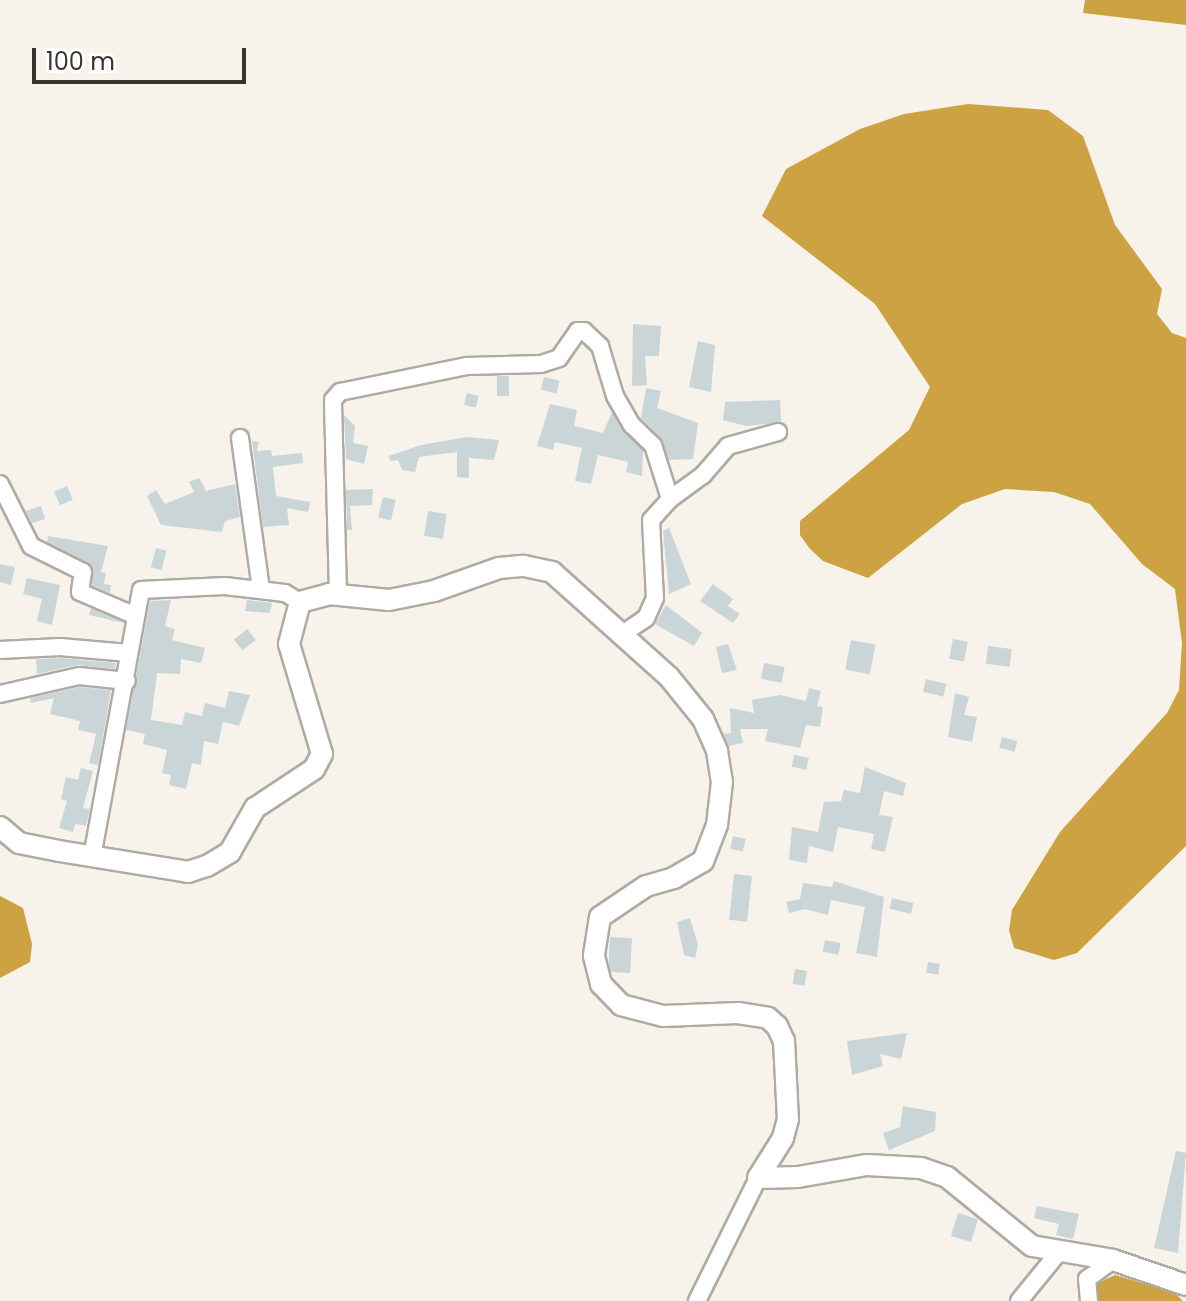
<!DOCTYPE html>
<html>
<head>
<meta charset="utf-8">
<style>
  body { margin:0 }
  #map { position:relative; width:1186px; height:1301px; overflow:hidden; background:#f7f2ea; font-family:Poppins,sans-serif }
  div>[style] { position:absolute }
  .water>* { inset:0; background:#cca242 }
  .building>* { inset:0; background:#cad5d8; transform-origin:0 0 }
  .roads { filter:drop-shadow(2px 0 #afaba3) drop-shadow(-2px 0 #afaba3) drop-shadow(0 2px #afaba3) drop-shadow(0 -2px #afaba3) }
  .minor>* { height:16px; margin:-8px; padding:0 8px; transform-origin:8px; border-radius:8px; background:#fff }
  .tertiary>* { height:20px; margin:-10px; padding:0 10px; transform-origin:10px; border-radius:10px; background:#fff }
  span { translate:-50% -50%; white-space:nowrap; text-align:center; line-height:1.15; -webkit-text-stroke:7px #fff; paint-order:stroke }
  .scale { position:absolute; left:32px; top:48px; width:214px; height:36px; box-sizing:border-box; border:4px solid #363431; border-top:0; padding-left:10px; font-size:24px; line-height:28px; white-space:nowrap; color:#363431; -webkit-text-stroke:6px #fff; paint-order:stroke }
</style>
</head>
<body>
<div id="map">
  <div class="water">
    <div style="clip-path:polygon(1085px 0,1186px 0,1186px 25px,1083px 13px)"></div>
    <div style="clip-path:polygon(968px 104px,1048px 110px,1083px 136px,1115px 225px,1162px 289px,1157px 314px,1172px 333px,1186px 338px,1186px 846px,1077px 953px,1054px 960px,1014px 948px,1009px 930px,1012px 910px,1060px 832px,1167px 713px,1179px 690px,1182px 643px,1175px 589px,1142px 564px,1090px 504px,1054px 492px,1005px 489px,962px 504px,868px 578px,823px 561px,810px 549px,800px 535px,800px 521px,909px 430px,930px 387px,875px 304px,762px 216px,786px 169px,860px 129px,904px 114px)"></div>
    <div style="clip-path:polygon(0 896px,23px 908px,32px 944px,30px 962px,0 978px)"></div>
    <div style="clip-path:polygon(1115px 1275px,1175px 1293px,1183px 1301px,1095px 1301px,1096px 1284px)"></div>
  </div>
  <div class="building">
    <div style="clip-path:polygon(633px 324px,661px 326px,659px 356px,645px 356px,647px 385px,632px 386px)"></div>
    <div style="clip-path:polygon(698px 341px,715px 345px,711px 392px,689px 387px)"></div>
    <div style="left:497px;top:376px;width:12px;height:20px"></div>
    <div style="left:544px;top:377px;width:16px;height:13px;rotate:14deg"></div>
    <div style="clip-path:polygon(646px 388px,661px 391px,657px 408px,698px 423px,693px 459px,669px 460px,661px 438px,641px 418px)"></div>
    <div style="left:467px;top:393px;width:12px;height:12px;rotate:14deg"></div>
    <div style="clip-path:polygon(780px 400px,781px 422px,746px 426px,723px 420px,725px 402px)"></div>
    <div style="clip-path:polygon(550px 404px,577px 410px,574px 426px,603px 433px,612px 412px,643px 451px,642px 476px,626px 472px,628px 462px,598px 455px,591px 484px,575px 481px,582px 448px,555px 442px,553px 450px,537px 446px)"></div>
    <div style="clip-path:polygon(344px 415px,355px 426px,353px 443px,368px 446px,364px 464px,346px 459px)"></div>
    <div style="clip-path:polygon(467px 437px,499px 440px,494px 460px,469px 458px,469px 478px,457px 477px,457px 452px,419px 457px,415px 472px,402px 470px,398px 460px,390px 461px,389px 456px,421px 445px)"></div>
    <div style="clip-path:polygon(252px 441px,259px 442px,257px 451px,271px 450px,272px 456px,302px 453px,303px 463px,273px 467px,276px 496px,310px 502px,308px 512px,287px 508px,289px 525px,263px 527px)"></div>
    <div style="clip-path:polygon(199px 478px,206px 491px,235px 484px,240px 517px,225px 521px,222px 532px,161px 525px,147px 496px,156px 490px,165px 504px,194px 492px,189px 482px)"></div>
    <div style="left:67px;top:486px;width:15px;height:14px;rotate:67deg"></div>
    <div style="clip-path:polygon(373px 489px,372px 505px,350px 506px,352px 530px,347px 530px,346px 490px)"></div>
    <div style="left:383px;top:497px;width:13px;height:21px;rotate:13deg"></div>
    <div style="clip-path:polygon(41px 506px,45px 519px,32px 523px,26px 511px)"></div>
    <div style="left:428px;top:511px;width:19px;height:25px;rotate:9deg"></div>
    <div style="clip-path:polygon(669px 528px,691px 584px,669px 594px,663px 531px)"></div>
    <div style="clip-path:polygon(48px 536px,108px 546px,101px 572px,106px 573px,104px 584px,111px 585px,110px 593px,92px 585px,89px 563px,47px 542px)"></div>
    <div style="left:156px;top:548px;width:11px;height:20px;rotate:15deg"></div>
    <div style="clip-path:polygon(0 564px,15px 567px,11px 585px,0 582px)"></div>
    <div style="clip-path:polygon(27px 578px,60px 585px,52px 625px,37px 621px,42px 599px,23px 594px)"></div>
    <div style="clip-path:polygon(713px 584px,733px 599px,728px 606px,740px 614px,733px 623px,700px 601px)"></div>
    <div style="clip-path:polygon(171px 600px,165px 626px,175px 629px,172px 640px,205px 648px,201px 663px,181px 659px,180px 674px,157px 673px,151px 720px,182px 725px,185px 712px,202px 716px,205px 703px,225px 708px,229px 691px,250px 695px,239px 726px,223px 722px,218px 744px,204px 741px,201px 765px,192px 763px,186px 789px,169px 785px,171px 775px,162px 773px,167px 750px,143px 744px,145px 734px,126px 730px,150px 601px)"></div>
    <div style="clip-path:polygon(247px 600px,272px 603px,270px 613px,245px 611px)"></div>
    <div style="clip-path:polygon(666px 605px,702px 633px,694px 646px,655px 624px)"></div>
    <div style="clip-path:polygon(91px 608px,124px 623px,89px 615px)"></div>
    <div style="left:247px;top:629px;width:14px;height:17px;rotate:51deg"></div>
    <div style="left:953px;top:639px;width:15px;height:20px;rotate:11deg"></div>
    <div style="left:851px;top:640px;width:25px;height:30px;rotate:11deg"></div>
    <div style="clip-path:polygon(728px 644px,737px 670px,722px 673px,716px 647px)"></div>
    <div style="left:988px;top:646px;width:24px;height:18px;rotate:7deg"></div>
    <div style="clip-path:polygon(60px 658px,116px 663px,115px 669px,77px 665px,37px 674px,36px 659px)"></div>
    <div style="left:764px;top:663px;width:21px;height:16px;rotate:11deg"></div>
    <div style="left:926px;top:679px;width:21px;height:13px;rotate:14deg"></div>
    <div style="clip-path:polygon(80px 687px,111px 690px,98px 765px,89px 763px,96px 734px,78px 730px,80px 721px,50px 714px,54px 698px,31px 703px,30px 698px)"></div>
    <div style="clip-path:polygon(809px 688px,821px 691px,817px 706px,823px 707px,820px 727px,806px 725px,800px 748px,765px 741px,768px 729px,740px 729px,743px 743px,729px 746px,724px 734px,731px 733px,730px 708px,754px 713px,752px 700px,780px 695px,806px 701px)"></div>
    <div style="clip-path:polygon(955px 693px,969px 697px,964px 715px,977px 717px,972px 742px,948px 737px)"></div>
    <div style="left:1002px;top:737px;width:16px;height:11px;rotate:15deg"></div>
    <div style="left:794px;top:755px;width:15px;height:12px;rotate:11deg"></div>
    <div style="clip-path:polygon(865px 767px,906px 783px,903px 796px,884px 791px,879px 815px,893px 817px,885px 852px,871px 849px,874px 834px,838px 827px,833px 852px,809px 846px,807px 863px,789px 860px,792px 827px,818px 832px,824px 802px,841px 801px,844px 790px,860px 793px)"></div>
    <div style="clip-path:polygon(81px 768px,93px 771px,83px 808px,90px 809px,86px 826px,75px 824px,73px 832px,59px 828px,67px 801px,61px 799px,66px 777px,78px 780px)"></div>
    <div style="left:733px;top:836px;width:13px;height:13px;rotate:13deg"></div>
    <div style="left:734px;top:874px;width:18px;height:46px;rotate:6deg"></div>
    <div style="clip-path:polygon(834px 881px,884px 897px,877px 957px,856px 953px,865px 907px,831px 900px,828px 915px,805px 909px,789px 913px,786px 902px,800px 899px,803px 883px,832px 887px)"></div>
    <div style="left:892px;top:898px;width:22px;height:11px;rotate:13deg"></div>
    <div style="clip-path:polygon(690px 918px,698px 945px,695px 958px,684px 955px,677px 922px)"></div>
    <div style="left:610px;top:937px;width:22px;height:35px;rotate:3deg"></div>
    <div style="left:825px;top:940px;width:16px;height:12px;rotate:11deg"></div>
    <div style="left:928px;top:962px;width:12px;height:11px;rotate:9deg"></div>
    <div style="left:795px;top:969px;width:12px;height:15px;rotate:9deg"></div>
    <div style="clip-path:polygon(907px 1033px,901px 1059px,880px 1054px,883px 1066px,852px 1075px,847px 1041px)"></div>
    <div style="clip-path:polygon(903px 1106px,936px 1112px,935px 1131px,889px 1150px,883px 1133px,900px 1127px)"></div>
    <div style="clip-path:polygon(1176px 1151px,1186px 1153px,1178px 1253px,1154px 1248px)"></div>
    <div style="clip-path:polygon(1037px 1206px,1079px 1214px,1073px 1239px,1056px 1235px,1059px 1224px,1034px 1218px)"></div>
    <div style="left:958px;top:1213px;width:21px;height:24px;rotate:17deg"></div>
  </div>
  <div class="roads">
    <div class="minor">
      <div style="left:240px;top:438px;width:153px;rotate:82.1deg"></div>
      <div style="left:0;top:484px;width:69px;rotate:63.4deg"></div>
      <div style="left:31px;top:546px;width:58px;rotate:26.6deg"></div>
      <div style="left:83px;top:572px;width:20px;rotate:99deg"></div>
      <div style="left:80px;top:592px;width:61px;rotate:23.2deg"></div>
      <div style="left:670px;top:499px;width:41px;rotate:-36deg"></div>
      <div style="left:703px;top:475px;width:38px;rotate:-49deg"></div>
      <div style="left:728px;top:446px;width:52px;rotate:-15.6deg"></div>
      <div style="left:338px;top:594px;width:194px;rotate:-91.5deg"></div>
      <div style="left:333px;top:400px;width:11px;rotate:-49deg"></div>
      <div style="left:340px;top:392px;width:130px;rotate:-11.6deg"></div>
      <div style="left:467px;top:366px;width:74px;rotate:-1.5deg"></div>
      <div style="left:541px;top:364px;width:19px;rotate:-18deg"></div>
      <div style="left:559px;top:358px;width:33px;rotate:-55deg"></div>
      <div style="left:578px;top:331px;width:6px"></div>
      <div style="left:584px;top:331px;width:22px;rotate:43deg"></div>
      <div style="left:600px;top:346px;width:52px;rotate:73.3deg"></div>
      <div style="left:615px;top:396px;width:34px;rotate:60deg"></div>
      <div style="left:632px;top:425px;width:29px;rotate:44deg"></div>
      <div style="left:653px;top:445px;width:57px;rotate:72.5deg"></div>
      <div style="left:670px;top:499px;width:28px;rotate:132deg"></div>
      <div style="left:651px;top:520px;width:78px;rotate:87.1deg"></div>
      <div style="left:655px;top:598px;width:22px;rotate:114deg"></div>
      <div style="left:646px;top:618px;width:30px;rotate:146deg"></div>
      <div style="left:0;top:650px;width:60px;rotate:-2.9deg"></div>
      <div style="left:60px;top:647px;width:69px;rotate:5deg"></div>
      <div style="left:0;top:694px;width:81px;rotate:-12.8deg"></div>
      <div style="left:79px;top:676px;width:48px;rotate:5.9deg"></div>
      <div style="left:92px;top:857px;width:271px;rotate:-79.6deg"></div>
      <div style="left:141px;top:590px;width:84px;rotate:-2.7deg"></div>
      <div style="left:225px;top:586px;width:60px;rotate:6.7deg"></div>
      <div style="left:285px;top:593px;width:17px;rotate:31deg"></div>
      <div style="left:697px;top:1301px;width:137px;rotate:-63.6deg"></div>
      <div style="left:1019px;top:1301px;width:63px;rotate:-50.8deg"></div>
      <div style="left:1089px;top:1301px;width:22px;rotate:-95deg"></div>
      <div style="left:1087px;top:1279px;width:32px;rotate:-36deg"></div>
    </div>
    <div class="tertiary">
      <div style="left:0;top:827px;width:25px;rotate:40deg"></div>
      <div style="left:19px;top:843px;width:41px;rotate:11.3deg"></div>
      <div style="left:59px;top:851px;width:131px;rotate:9.2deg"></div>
      <div style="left:188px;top:872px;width:20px;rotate:-18deg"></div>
      <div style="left:207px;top:866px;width:27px;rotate:-31deg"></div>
      <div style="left:230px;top:852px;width:51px;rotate:-60.4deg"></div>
      <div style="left:255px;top:808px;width:71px;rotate:-33.5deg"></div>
      <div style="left:314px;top:769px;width:17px;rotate:-62deg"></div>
      <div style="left:322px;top:754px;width:115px;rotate:-106.7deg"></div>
      <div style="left:289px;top:644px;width:43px;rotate:-75.3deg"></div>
      <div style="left:300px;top:602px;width:30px;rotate:-15deg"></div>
      <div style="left:329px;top:594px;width:60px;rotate:5.7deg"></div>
      <div style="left:389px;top:600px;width:46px;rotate:-11.3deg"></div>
      <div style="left:434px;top:591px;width:69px;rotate:-19.5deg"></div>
      <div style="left:499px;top:568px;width:25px;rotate:-5deg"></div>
      <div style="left:524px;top:566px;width:29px;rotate:12deg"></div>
      <div style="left:552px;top:572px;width:157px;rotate:41.9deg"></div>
      <div style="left:669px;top:677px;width:54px;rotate:51deg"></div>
      <div style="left:703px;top:719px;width:35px;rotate:66deg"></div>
      <div style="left:717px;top:751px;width:31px;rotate:81deg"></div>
      <div style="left:722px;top:782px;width:43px;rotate:96.6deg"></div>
      <div style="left:717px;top:825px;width:39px;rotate:111deg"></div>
      <div style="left:703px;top:861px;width:34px;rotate:150deg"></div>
      <div style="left:674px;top:878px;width:29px;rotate:164deg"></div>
      <div style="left:646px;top:886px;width:55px;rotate:146deg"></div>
      <div style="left:600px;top:917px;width:39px;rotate:99deg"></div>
      <div style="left:594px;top:956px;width:29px;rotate:76deg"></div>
      <div style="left:601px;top:984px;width:29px;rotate:46deg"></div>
      <div style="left:621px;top:1005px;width:43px;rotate:14.7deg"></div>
      <div style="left:663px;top:1016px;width:75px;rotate:-2.3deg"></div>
      <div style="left:738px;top:1013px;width:30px;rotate:9deg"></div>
      <div style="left:768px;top:1018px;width:12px;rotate:42deg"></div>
      <div style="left:777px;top:1026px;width:17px;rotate:65deg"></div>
      <div style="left:784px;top:1041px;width:78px;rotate:87.1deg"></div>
      <div style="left:788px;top:1119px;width:20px;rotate:105deg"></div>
      <div style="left:783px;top:1138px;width:47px;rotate:122deg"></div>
      <div style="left:758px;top:1178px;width:40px;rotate:-1.4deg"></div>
      <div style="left:798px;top:1177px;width:70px;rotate:-9.9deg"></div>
      <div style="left:867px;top:1165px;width:54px;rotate:3.2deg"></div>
      <div style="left:921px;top:1168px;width:28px;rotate:19deg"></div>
      <div style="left:947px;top:1177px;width:109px;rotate:39.1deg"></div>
      <div style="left:1032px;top:1246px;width:82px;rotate:9.8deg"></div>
      <div style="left:1113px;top:1260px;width:77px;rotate:18.9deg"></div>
    </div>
  </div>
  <div class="scale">100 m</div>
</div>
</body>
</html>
